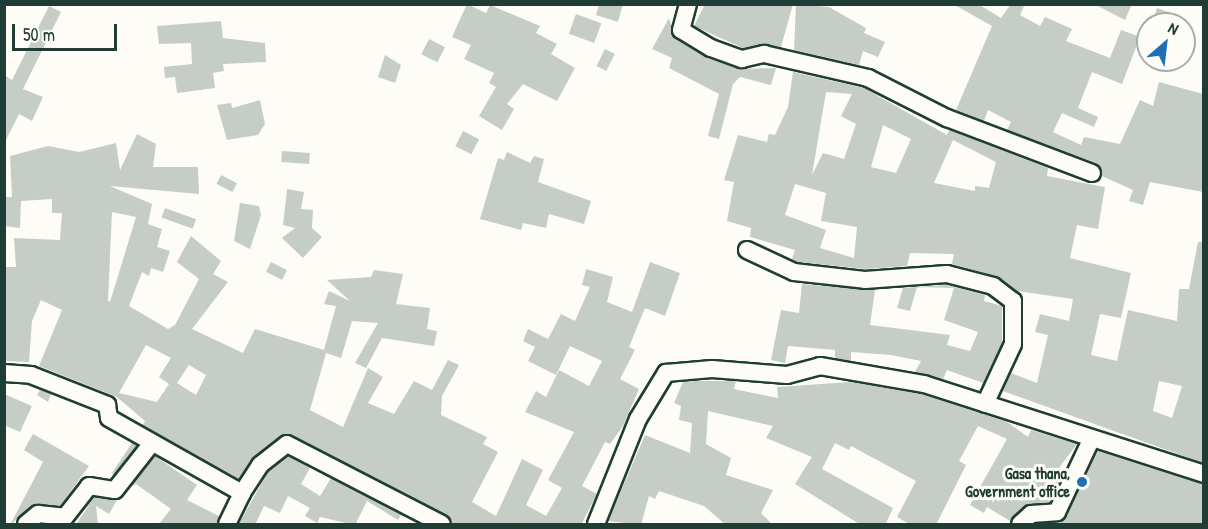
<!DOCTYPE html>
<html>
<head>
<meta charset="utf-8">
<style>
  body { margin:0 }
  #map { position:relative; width:1208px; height:529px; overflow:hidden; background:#fdfcf7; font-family:"Patrick Hand",sans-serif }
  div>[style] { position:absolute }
  .building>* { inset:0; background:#c6cdc7; transform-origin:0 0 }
  .roads { filter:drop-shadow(2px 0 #1f3d34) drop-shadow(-2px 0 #1f3d34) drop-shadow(0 2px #1f3d34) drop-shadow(0 -2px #1f3d34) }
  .minor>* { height:16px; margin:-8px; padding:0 8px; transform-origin:8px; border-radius:8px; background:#fdfcf7 }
  .dots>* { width:16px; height:16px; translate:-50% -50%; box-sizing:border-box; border:3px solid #fdfcf7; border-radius:50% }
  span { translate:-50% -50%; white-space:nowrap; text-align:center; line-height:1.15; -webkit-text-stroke:6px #fdfcf7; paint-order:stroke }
  .poi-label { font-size:16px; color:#1f3d34; font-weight:700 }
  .right { translate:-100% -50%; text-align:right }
  .frame { position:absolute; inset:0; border:6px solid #1f3d34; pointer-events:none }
  .north { position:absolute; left:1136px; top:12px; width:60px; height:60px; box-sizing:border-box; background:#fdfcf7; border:2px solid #a4b0a9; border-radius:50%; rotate:28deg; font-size:16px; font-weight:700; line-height:24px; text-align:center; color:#1f3d34 }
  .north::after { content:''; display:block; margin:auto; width:21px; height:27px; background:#1f6fb2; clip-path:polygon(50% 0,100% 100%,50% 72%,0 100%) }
  .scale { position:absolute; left:12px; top:24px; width:105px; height:27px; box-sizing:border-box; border:3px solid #1f3d34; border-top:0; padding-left:8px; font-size:18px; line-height:21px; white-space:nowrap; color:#1f3d34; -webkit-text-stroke:4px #fdfcf7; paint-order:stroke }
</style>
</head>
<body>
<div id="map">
  <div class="building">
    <div style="clip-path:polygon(467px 4px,486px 13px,490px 5px,540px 26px,536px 33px,557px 44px,551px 54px,575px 68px,557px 101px,523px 84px,507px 104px,514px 109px,502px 130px,479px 116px,496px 87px,489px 83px,494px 73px,464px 59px,471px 45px,452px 37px)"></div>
    <div style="clip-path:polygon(599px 4px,623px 4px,618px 22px,596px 15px)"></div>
    <div style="clip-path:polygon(705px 4px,793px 4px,781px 47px,743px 48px,694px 26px)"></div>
    <div style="clip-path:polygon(796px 4px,829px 7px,866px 28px,864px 33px,885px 42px,878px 57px,863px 51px,859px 65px,794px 50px)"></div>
    <div style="clip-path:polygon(953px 4px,978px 4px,1001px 18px,1011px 4px,1025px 4px,1020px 15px,1040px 26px,1045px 17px,1072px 29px,1066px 41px,1110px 58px,1121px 30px,1140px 37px,1122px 84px,1092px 72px,1078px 108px,1098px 117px,1094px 127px,1062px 113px,1053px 132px,1081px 145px,1084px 137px,1120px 144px,1140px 100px,1153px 106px,1159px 82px,1203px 94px,1203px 192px,1150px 182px,1143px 205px,1129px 201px,1133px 190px,1102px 176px,1096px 163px,1007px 130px,1011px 122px,988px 110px,984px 121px,956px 110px,992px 26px)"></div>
    <div style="clip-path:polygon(1094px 4px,1132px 4px,1125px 20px)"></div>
    <div style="clip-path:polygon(49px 6px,61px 12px,23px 89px,43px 97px,32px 121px,19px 114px,4px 144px,4px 75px,12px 80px)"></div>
    <div style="clip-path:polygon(1157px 8px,1177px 15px,1174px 24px,1153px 21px)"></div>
    <div style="left:576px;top:14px;width:27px;height:21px;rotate:20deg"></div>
    <div style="clip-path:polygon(669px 18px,675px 39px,707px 58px,739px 69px,776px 68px,771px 85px,740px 77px,733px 84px,719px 139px,708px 136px,719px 94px,669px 68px,672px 58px,652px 49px)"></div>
    <div style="clip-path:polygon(221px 21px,223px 38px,265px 43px,266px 62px,223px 64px,224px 71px,213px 73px,215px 88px,177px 93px,175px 77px,165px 78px,164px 67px,192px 64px,191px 43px,159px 44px,157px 26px)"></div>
    <div style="left:429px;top:39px;width:18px;height:17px;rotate:27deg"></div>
    <div style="left:605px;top:49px;width:11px;height:19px;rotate:27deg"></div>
    <div style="clip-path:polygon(385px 55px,401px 65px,395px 83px,378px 77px)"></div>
    <div style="clip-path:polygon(evenodd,793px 72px,864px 88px,947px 135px,949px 130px,1048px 168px,1047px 176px,1105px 187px,1098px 229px,1077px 225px,1070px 258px,1131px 273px,1121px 318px,1100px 314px,1091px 355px,1117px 361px,1128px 310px,1177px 321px,1179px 289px,1189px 289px,1198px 242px,1203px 242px,1203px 463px,1003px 391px,1011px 373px,1037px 383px,1048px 335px,1035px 332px,1040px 314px,1069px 321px,1073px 299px,1017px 291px,996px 276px,952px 264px,954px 254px,910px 253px,907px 266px,865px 269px,798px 262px,792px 259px,795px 250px,750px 237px,751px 228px,727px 221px,734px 182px,724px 180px,738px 135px,767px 142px,769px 134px,775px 135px,788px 107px,793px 72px,826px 92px,852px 94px,841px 116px,856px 124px,844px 159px,823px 153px,812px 175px,826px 92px,793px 72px,883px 125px,911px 139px,896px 173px,871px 167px,883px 125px,793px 72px,953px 140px,996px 162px,989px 188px,975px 186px,975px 191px,934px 183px,953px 140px,793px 72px,795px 184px,826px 193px,821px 221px,857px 227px,854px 258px,820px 248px,826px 230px,785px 215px,795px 184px,793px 72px,1159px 381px,1182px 386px,1172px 418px,1153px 411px,1159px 381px)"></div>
    <div style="clip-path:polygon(260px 100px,265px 124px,258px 135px,227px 140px,217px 105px,231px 103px,232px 108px)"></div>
    <div style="left:463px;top:131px;width:18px;height:17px;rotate:27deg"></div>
    <div style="clip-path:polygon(evenodd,137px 134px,156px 144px,153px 167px,198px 167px,199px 194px,110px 186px,152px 204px,148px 224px,162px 229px,157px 247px,170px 251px,163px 272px,151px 268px,149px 276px,142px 272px,129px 306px,168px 329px,175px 325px,199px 279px,177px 262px,191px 236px,221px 261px,213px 274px,228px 282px,192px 329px,243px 353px,255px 329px,324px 350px,336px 306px,324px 304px,329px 291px,350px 301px,327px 280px,371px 277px,374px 270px,403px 274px,396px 304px,430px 308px,427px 329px,437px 331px,434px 346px,382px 338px,366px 368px,355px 363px,378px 323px,352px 321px,341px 358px,326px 353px,310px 410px,343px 427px,368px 368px,383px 377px,368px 403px,394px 414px,414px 381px,432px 390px,448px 360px,459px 365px,442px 396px,441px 415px,487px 437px,483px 444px,498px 452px,472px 502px,496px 516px,522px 459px,543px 470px,526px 505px,546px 516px,562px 488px,548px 480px,574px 432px,525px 412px,536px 391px,546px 397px,559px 370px,589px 386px,602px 361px,570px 346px,556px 375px,528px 361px,535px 347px,523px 341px,528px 329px,548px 339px,561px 314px,575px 321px,590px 287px,582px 285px,586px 269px,613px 277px,607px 302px,632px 312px,650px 262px,680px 273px,665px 316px,645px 308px,629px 347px,635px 350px,620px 379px,639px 389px,623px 426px,610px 444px,605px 442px,582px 486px,597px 494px,581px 525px,452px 525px,447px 515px,287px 434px,254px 457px,239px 479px,143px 425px,145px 421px,117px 397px,39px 366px,62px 310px,41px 300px,32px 321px,29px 362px,4px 361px,4px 267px,16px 267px,14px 238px,60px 240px,62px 213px,52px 213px,52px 199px,21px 201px,20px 228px,4px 226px,4px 197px,12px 197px,10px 156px,48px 146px,79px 152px,116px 143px,120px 170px,137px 134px,112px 212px,136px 217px,110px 302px,108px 301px,112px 212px,137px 134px,146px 345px,171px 358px,159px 377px,169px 384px,157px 402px,119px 393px,146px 345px,137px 134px,189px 365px,206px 375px,196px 395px,177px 383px,189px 365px)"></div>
    <div style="left:282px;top:151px;width:28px;height:11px;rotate:4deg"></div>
    <div style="clip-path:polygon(507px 152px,530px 163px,534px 156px,544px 159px,538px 182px,591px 201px,584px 224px,549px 214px,546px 228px,523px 223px,521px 230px,480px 219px,498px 158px,504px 160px)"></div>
    <div style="left:221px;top:175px;width:18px;height:10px;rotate:27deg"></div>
    <div style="clip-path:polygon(287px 189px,304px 192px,301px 209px,313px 210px,312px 228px,322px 237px,303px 258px,282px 238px,295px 228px,283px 225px)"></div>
    <div style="clip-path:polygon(240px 203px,259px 206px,261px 215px,250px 249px,234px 241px)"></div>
    <div style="left:165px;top:208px;width:33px;height:10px;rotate:20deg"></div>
    <div style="left:271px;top:262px;width:18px;height:11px;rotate:27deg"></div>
    <div style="clip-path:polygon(802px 284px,875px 290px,870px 325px,950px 335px,947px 345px,970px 351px,978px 332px,944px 320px,954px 288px,917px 287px,910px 311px,897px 308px,903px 288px,946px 285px,985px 295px,984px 301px,1002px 306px,1002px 344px,983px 383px,947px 370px,943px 379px,915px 372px,921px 361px,891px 355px,851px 352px,851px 361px,835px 358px,835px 350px,788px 346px,785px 363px,771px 360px,781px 310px,799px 313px)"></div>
    <div style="clip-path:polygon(694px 381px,736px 381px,734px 389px,778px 398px,777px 387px,850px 382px,921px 394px,1007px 422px,1028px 437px,1031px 430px,1077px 444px,1053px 476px,1060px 480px,1050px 502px,1025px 506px,1010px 521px,987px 507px,984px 513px,970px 505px,1007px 439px,978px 426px,959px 461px,966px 465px,936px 525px,911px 525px,897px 517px,916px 481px,851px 446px,849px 450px,835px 443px,822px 469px,893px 508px,885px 525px,861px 525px,795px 484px,812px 457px,766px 438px,773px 426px,708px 411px,706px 444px,731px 458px,726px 475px,773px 490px,761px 513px,773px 525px,726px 525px,704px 506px,659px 491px,655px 499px,649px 496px,641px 525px,608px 521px,645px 435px,690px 453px,692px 423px,679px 420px,681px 406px,674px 403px,683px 382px)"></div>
    <div style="clip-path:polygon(40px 390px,51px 394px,48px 402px,37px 395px)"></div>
    <div style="clip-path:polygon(4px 394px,32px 406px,20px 432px,4px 425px)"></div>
    <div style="clip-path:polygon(33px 434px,89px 466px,60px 506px,35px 504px,10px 525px,43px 462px,24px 450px)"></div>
    <div style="clip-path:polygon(132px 443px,137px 446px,114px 475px,112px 473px)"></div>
    <div style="clip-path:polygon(1098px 451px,1203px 484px,1203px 525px,1035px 525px,1066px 517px)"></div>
    <div style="clip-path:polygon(155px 456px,197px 485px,187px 500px,219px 516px,217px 525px,158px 525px,171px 509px,136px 484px,130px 487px)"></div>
    <div style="clip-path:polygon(288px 456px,310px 468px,301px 484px,320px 496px,331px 478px,401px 515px,398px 520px,367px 501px,355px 525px,320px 517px,317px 523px,305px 516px,310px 508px,288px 496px,280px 513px,264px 506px,255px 525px,238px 525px,268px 472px)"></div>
    <div style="clip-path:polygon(94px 497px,117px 500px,109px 514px,96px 506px,98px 525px,76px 525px)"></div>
  </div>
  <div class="roads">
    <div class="minor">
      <div style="left:688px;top:4px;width:27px;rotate:105deg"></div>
      <div style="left:681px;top:30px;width:35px;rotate:31deg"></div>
      <div style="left:711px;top:48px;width:33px;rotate:20deg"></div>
      <div style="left:742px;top:59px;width:23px;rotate:-13deg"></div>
      <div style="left:764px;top:54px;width:107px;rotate:13deg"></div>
      <div style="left:868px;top:78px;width:89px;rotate:26.9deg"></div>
      <div style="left:947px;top:118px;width:155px;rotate:20.8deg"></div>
      <div style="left:747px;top:250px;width:52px;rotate:25.1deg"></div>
      <div style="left:794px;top:272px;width:71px;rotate:6.4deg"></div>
      <div style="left:865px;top:280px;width:82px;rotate:-4.2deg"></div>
      <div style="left:947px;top:274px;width:48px;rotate:14.6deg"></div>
      <div style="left:993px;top:286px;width:25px;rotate:37deg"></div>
      <div style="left:1013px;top:301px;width:43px;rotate:90deg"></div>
      <div style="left:1013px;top:344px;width:66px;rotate:115deg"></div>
      <div style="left:4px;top:373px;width:27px;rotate:4deg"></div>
      <div style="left:31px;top:375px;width:82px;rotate:21.5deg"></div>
      <div style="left:107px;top:405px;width:13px;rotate:81deg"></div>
      <div style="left:109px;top:418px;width:153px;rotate:29.4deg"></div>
      <div style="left:242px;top:493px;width:33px;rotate:-57deg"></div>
      <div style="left:260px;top:465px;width:34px;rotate:-38deg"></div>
      <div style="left:287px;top:444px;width:174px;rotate:27.3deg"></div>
      <div style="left:26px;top:524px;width:16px;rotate:-40deg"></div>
      <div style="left:38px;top:514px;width:27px;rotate:6deg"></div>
      <div style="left:65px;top:517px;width:39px;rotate:-52deg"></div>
      <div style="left:89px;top:486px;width:26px;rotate:9deg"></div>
      <div style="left:115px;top:490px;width:60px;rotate:-51.8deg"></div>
      <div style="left:227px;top:524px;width:34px;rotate:-64deg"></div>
      <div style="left:596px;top:524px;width:113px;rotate:-68.2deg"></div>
      <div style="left:638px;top:419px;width:54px;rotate:-58.7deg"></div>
      <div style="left:666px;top:373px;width:46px;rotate:-5deg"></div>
      <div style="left:712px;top:369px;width:75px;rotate:4.6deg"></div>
      <div style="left:787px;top:375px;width:34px;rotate:-15deg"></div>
      <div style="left:820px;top:366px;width:106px;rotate:9.8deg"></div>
      <div style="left:924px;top:384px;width:294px;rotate:17.8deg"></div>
      <div style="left:1020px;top:524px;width:15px;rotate:-42deg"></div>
      <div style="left:1031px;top:514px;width:26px;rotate:-4deg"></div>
      <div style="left:1057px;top:512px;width:80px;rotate:-64.7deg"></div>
    </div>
  </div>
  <div class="dots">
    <div style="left:1082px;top:482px;background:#1f6fb2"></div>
  </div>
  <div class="poi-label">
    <span class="right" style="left:1070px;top:482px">Gasa thana,<br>Government office</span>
  </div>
  <div class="frame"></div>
  <div class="north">N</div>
  <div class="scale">50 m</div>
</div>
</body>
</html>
